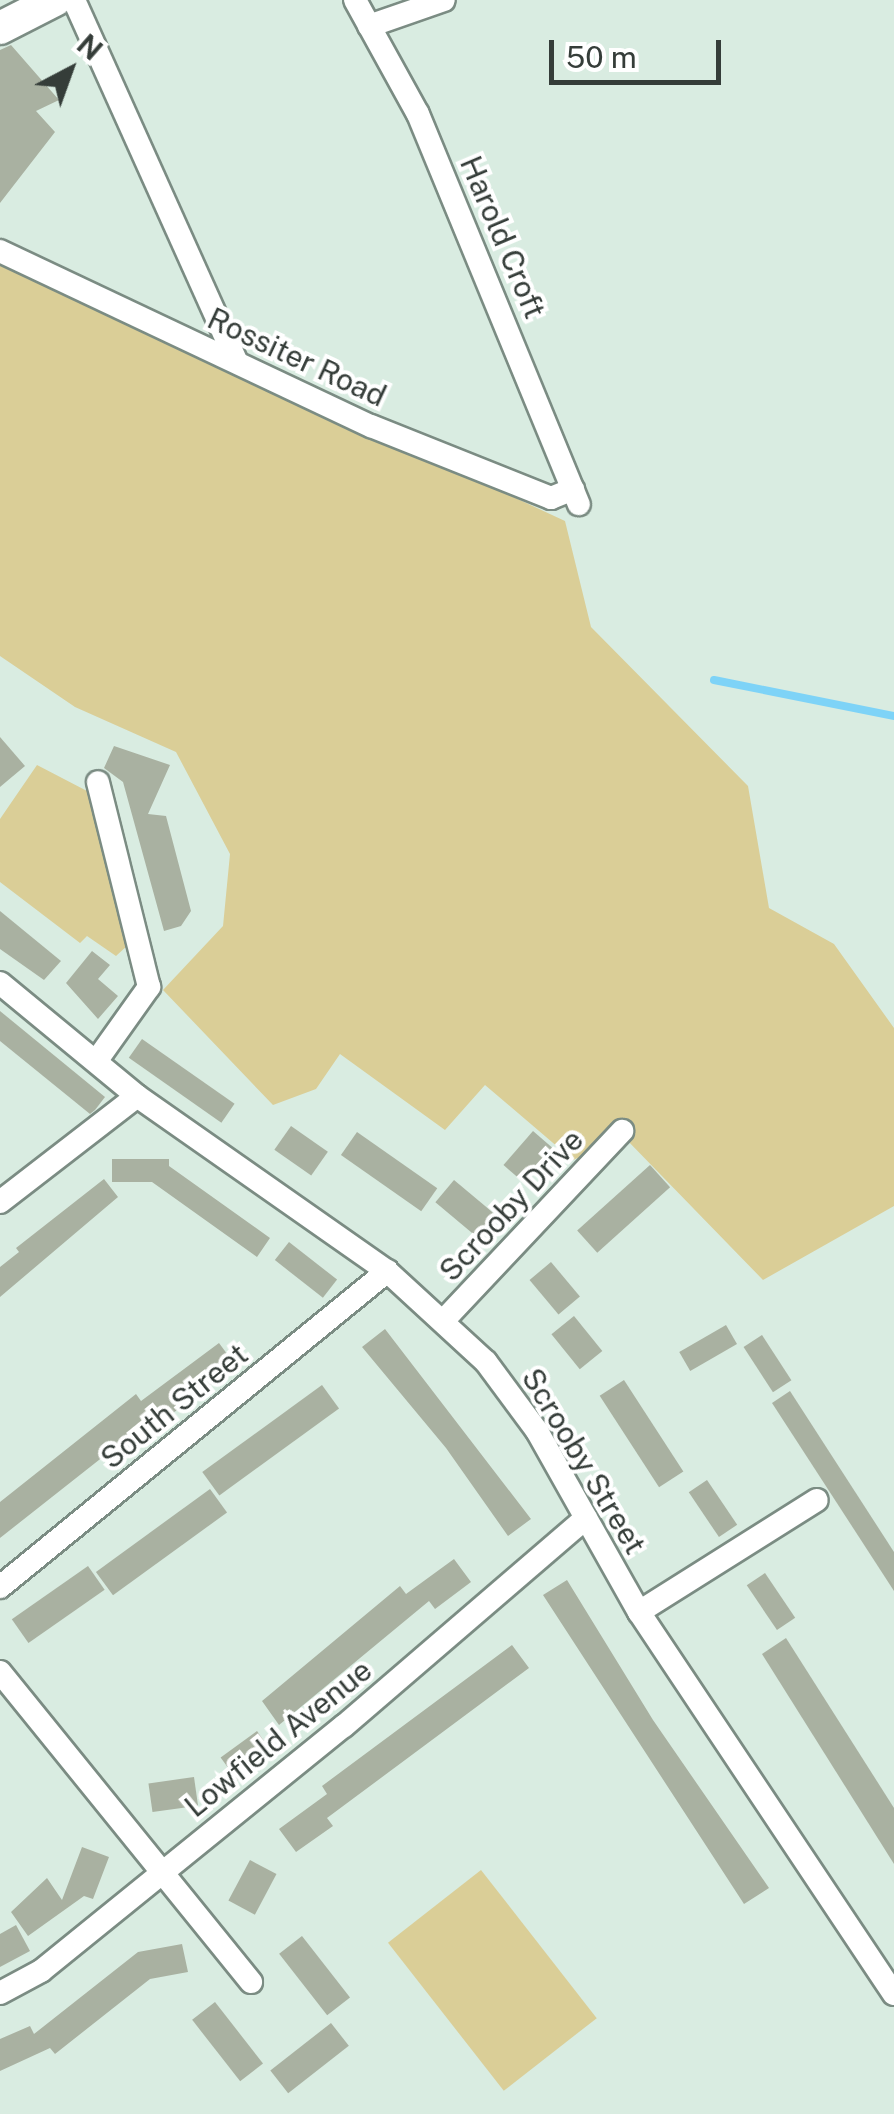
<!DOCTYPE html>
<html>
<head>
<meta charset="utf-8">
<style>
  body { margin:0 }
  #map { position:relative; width:894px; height:2114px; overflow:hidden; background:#d9ece1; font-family:"Public Sans",sans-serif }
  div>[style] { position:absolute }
  .green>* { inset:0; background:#dace97; transform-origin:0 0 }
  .stream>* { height:8px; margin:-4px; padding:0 4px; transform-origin:4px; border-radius:4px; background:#7ed3f7 }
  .building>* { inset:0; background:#a9b1a1; transform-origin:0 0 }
  .roads { filter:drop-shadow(2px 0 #7b8c83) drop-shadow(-2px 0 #7b8c83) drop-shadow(0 2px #7b8c83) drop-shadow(0 -2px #7b8c83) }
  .street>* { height:22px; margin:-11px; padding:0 11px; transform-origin:11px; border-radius:11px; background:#fff }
  .secondary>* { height:32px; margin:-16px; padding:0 16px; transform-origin:16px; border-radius:16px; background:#fff }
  span { translate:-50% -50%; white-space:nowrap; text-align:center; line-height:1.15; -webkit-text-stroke:8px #fff; paint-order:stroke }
  .street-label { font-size:30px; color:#353d39 }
  .north { position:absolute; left:20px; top:20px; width:100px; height:100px; -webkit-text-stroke:8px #fff; paint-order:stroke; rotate:41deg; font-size:28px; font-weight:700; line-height:40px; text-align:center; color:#353d39 }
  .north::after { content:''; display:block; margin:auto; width:35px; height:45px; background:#353d39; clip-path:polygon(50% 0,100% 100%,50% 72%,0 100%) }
  .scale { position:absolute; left:549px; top:40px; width:172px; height:45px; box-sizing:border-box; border:5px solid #353d39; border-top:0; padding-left:12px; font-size:30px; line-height:35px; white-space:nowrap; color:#353d39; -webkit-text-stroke:8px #fff; paint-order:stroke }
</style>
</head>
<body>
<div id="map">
  <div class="green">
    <div style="clip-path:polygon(0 259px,565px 521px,591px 627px,748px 786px,769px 908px,834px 944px,894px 1028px,894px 1206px,763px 1280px,625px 1138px,573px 1160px,485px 1085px,445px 1130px,340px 1054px,316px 1089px,273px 1105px,163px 990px,223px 926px,230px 854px,176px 752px,75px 707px,0 656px)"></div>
    <div style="clip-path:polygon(37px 765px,87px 791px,128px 945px,116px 956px,87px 936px,80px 943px,0 882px,0 819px)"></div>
    <div style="left:481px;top:1870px;width:188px;height:118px;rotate:52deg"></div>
  </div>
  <div class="stream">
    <div style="left:714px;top:680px;width:184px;rotate:11.3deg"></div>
  </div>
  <div class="building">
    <div style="clip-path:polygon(11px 45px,59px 100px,36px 111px,55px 132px,0 203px,0 50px)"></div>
    <div style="clip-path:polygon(0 737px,25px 766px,0 787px)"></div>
    <div style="clip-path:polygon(114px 746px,170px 765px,148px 814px,166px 816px,191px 911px,181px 926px,164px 931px,123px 782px,104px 768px)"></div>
    <div style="clip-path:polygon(0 911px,61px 961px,44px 980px,0 949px)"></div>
    <div style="clip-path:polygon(92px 951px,110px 965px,98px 979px,118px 996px,98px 1019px,66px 983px)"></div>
    <div style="clip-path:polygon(0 1011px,105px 1097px,95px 1110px,90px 1114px,0 1041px)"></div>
    <div style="left:142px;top:1039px;width:113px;height:23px;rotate:35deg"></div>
    <div style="left:291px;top:1126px;width:45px;height:29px;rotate:35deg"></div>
    <div style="left:533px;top:1131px;width:28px;height:45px;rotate:41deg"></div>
    <div style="left:357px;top:1132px;width:98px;height:28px;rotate:35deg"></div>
    <div style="clip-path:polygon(112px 1159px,169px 1159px,169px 1166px,270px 1238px,257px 1257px,152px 1182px,112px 1182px)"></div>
    <div style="left:650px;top:1165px;width:30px;height:98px;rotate:48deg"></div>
    <div style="clip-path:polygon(104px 1179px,118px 1197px,0 1297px,0 1267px,19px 1252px,16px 1248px)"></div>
    <div style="left:454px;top:1180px;width:55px;height:29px;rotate:40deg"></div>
    <div style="left:289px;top:1242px;width:61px;height:23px;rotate:38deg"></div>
    <div style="left:551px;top:1262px;width:45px;height:28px;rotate:50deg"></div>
    <div style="left:574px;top:1316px;width:45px;height:29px;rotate:51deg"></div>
    <div style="left:726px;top:1325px;width:22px;height:54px;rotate:60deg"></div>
    <div style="clip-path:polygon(385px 1329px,531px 1519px,508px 1536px,446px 1448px,362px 1347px)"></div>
    <div style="left:762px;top:1335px;width:54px;height:22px;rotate:57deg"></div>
    <div style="clip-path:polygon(219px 1343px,236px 1366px,161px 1422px,156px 1415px,0 1538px,0 1502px,136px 1394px,141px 1401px)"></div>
    <div style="left:624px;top:1380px;width:109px;height:29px;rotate:57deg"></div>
    <div style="left:322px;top:1385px;width:29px;height:148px;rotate:54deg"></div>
    <div style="clip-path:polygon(790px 1391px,894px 1552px,894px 1591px,772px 1403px)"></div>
    <div style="left:707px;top:1480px;width:54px;height:22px;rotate:56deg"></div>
    <div style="left:210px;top:1489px;width:29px;height:141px;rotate:54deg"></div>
    <div style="clip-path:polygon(454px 1559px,471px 1582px,435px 1609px,429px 1601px,279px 1725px,262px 1701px,400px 1586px,406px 1594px)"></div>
    <div style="left:88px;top:1566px;width:29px;height:93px;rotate:55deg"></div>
    <div style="left:765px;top:1573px;width:54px;height:22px;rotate:56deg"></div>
    <div style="clip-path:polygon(567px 1580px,653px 1720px,769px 1888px,744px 1904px,543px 1595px)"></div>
    <div style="clip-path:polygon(786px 1638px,894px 1808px,894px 1864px,762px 1654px)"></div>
    <div style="clip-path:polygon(512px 1645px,529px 1668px,327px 1818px,333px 1826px,296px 1852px,279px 1829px,327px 1794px,322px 1786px)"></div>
    <div style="left:257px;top:1731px;width:29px;height:45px;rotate:54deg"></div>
    <div style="left:194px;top:1777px;width:29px;height:46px;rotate:82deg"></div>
    <div style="clip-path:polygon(82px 1847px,109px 1857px,93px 1899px,84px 1896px,28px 1936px,11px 1912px,47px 1878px,62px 1900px)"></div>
    <div style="left:250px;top:1860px;width:30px;height:46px;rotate:28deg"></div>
    <div style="clip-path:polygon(16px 1925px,30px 1951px,0 1967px,0 1934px)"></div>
    <div style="left:302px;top:1936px;width:78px;height:29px;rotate:52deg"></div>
    <div style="clip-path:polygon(182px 1944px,188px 1972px,150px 1979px,55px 2054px,50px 2048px,0 2071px,0 2039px,30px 2026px,34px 2034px,138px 1952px)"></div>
    <div style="left:215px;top:2002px;width:78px;height:29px;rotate:52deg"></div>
    <div style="left:331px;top:2023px;width:29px;height:77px;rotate:52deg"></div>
  </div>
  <div class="roads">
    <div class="street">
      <div style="left:74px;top:0;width:396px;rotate:65.8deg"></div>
      <div style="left:355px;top:0;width:130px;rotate:61.1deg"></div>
      <div style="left:418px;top:114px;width:422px;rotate:67.6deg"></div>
      <div style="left:369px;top:26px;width:79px;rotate:-19.1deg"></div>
      <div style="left:0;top:251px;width:410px;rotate:25.3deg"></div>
      <div style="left:371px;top:426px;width:194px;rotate:21.8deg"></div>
      <div style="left:551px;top:498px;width:24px;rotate:-22deg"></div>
      <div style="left:0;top:983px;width:178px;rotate:39.5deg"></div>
      <div style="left:137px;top:1096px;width:305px;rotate:35deg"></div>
      <div style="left:387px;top:1271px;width:134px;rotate:42.6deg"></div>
      <div style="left:486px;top:1362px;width:86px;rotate:53.5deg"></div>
      <div style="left:537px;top:1431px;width:208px;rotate:60.6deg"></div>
      <div style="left:639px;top:1612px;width:459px;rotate:56.3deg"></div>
      <div style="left:97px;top:1060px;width:90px;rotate:-54.5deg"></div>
      <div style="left:149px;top:987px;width:211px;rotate:-104deg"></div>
      <div style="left:0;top:1202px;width:173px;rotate:-37.7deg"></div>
      <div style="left:444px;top:1320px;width:260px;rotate:-46.7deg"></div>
      <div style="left:0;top:1587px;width:500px;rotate:-39.2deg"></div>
      <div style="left:639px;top:1612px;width:210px;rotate:-32.2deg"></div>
      <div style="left:0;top:1672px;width:399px;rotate:51deg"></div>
      <div style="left:0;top:1993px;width:47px;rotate:-28.2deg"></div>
      <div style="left:41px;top:1971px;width:390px;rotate:-39deg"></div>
      <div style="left:344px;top:1726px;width:319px;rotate:-40.7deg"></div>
    </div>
    <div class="secondary">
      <div style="left:0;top:28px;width:62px;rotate:-27deg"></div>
    </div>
  </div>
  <div class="street-label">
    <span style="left:503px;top:237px;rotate:67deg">Harold Croft</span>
    <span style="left:297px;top:357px;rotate:25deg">Rossiter Road</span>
    <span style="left:511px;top:1205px;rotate:-47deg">Scrooby Drive</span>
    <span style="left:174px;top:1406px;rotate:-39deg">South Street</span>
    <span style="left:584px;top:1461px;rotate:59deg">Scrooby Street</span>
    <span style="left:278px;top:1738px;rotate:-39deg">Lowfield Avenue</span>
  </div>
  <div class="north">N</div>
  <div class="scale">50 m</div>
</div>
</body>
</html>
